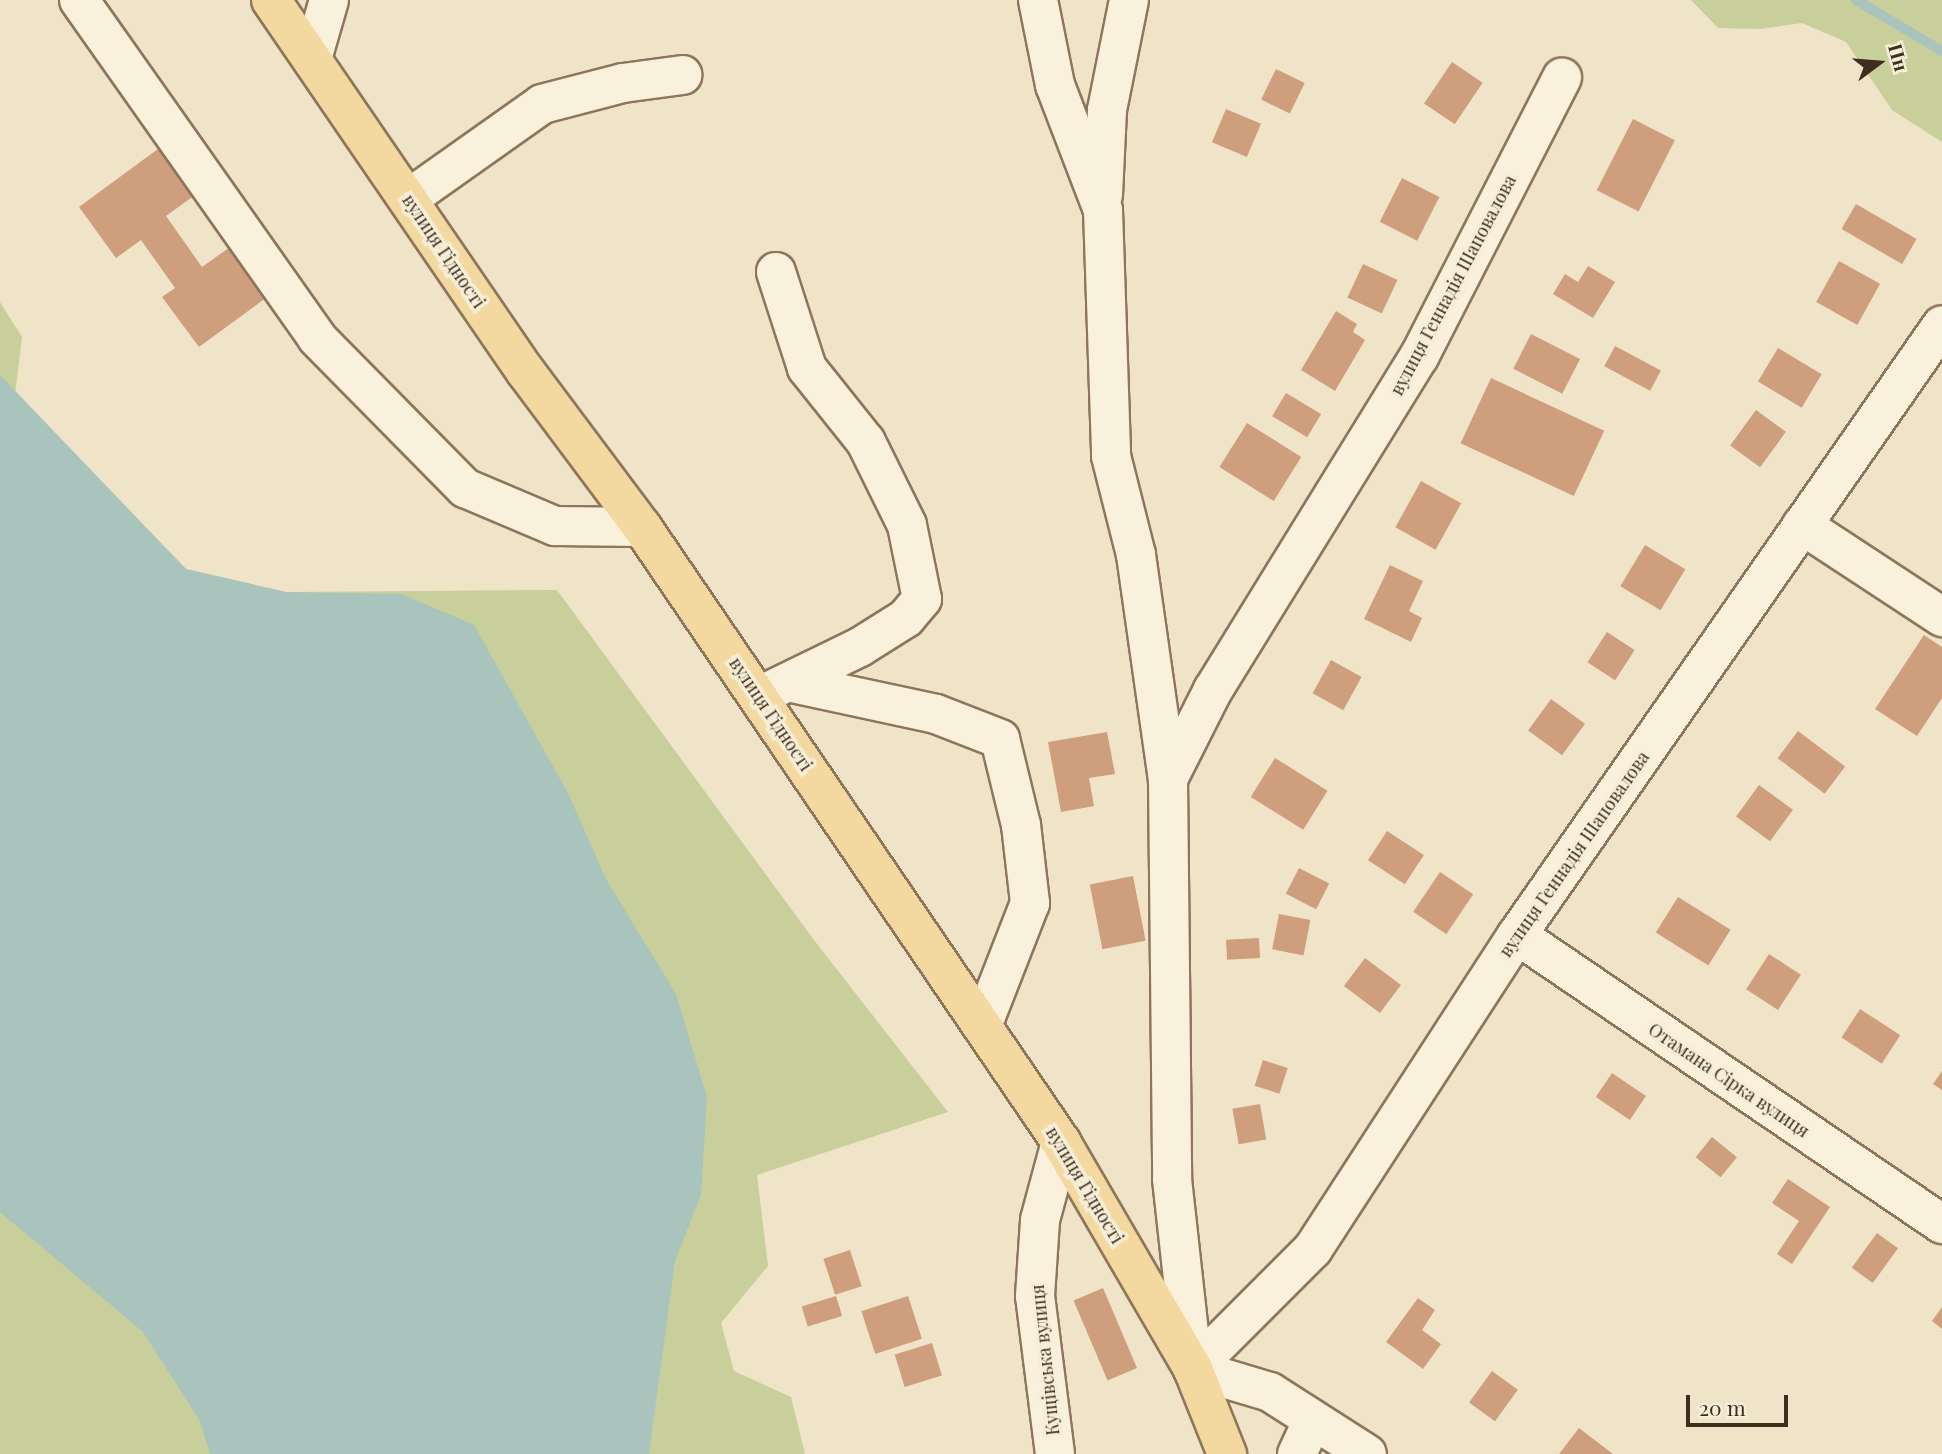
<!DOCTYPE html>
<html>
<head>
<meta charset="utf-8">
<style>
  body { margin:0 }
  #map { position:relative; width:1942px; height:1454px; overflow:hidden; background:#f0e4c8; font-family:"Playfair Display",serif }
  div>[style] { position:absolute }
  .green>* { inset:0; background:#c9cf9b }
  .water>* { inset:0; background:#a9c4bc }
  .stream>* { height:10px; margin:-5px; padding:0 5px; transform-origin:5px; border-radius:5px; background:#a9c4bc }
  .building>* { inset:0; background:#cf9f7d; transform-origin:0 0 }
  .roads { filter:drop-shadow(2px 0 #8d765c) drop-shadow(-2px 0 #8d765c) drop-shadow(0 2px #8d765c) drop-shadow(0 -2px #8d765c) }
  .minor>* { height:38px; margin:-19px; padding:0 19px; transform-origin:19px; border-radius:19px; background:#faf1dc }
  .major>* { height:38px; margin:-19px; padding:0 19px; transform-origin:19px; border-radius:19px; background:#f3d9a0 }
  span { translate:-50% -50%; white-space:nowrap; text-align:center; line-height:1.15; -webkit-text-stroke:7px #f7eed8; paint-order:stroke }
  .street-label { font-size:18px; color:#3d2e20 }
  .north { position:absolute; left:1844px; top:28px; width:70px; height:70px; -webkit-text-stroke:5px #f7eed8; paint-order:stroke; rotate:74deg; font-size:19px; font-weight:700; line-height:28px; text-align:center; color:#3d2e20 }
  .north::after { content:''; display:block; margin:auto; width:24px; height:32px; background:#3d2e20; clip-path:polygon(50% 0,100% 100%,50% 72%,0 100%) }
  .scale { position:absolute; left:1686px; top:1395px; width:102px; height:32px; box-sizing:border-box; border:4px solid #3d2e20; border-top:0; padding-left:9px; font-size:21px; line-height:24px; white-space:nowrap; color:#3d2e20; -webkit-text-stroke:5px #f7eed8; paint-order:stroke }
</style>
</head>
<body>
<div id="map">
  <div class="green">
    <div style="clip-path:polygon(1691px 0,1942px 0,1942px 142px,1892px 110px,1846px 42px,1802px 23px,1760px 29px,1718px 28px)"></div>
    <div style="clip-path:polygon(0 302px,22px 337px,15px 395px,186px 569px,286px 592px,557px 590px,814px 940px,948px 1112px,757px 1175px,768px 1266px,721px 1323px,734px 1371px,791px 1397px,805px 1454px,0 1454px)"></div>
  </div>
  <div class="water">
    <div style="clip-path:polygon(0 375px,186px 569px,286px 592px,402px 594px,474px 625px,568px 793px,606px 879px,676px 994px,707px 1097px,701px 1195px,675px 1261px,649px 1454px,210px 1454px,200px 1421px,143px 1332px,0 1212px)"></div>
  </div>
  <div class="stream">
    <div style="left:1856px;top:0;width:100px;rotate:30.7deg"></div>
  </div>
  <div class="building">
    <div style="left:1452px;top:62px;width:37px;height:50px;rotate:34deg"></div>
    <div style="left:1276px;top:69px;width:32px;height:34px;rotate:26deg"></div>
    <div style="left:1226px;top:109px;width:38px;height:36px;rotate:23deg"></div>
    <div style="left:1633px;top:119px;width:47px;height:80px;rotate:27deg"></div>
    <div style="clip-path:polygon(181px 132px,216px 180px,166px 216px,202px 267px,237px 242px,274px 292px,199px 347px,162px 297px,175px 288px,141px 240px,116px 258px,79px 207px)"></div>
    <div style="left:1402px;top:178px;width:42px;height:49px;rotate:27deg"></div>
    <div style="left:1856px;top:204px;width:70px;height:29px;rotate:30deg"></div>
    <div style="left:1839px;top:261px;width:47px;height:47px;rotate:29deg"></div>
    <div style="left:1363px;top:264px;width:38px;height:37px;rotate:25deg"></div>
    <div style="clip-path:polygon(1588px 266px,1615px 282px,1593px 318px,1553px 294px,1565px 274px,1578px 282px)"></div>
    <div style="clip-path:polygon(1336px 311px,1357px 324px,1353px 332px,1365px 340px,1335px 391px,1301px 370px)"></div>
    <div style="left:1531px;top:334px;width:55px;height:39px;rotate:27deg"></div>
    <div style="left:1615px;top:346px;width:52px;height:23px;rotate:28deg"></div>
    <div style="left:1778px;top:348px;width:51px;height:39px;rotate:31deg"></div>
    <div style="left:1491px;top:378px;width:125px;height:72px;rotate:25deg"></div>
    <div style="left:1286px;top:393px;width:41px;height:27px;rotate:31deg"></div>
    <div style="left:1756px;top:410px;width:37px;height:44px;rotate:36deg"></div>
    <div style="left:1247px;top:423px;width:64px;height:52px;rotate:32deg"></div>
    <div style="left:1421px;top:481px;width:46px;height:53px;rotate:29deg"></div>
    <div style="left:1645px;top:545px;width:47px;height:48px;rotate:31deg"></div>
    <div style="clip-path:polygon(1390px 565px,1423px 581px,1409px 611px,1422px 618px,1411px 642px,1364px 619px)"></div>
    <div style="left:1607px;top:632px;width:33px;height:36px;rotate:33deg"></div>
    <div style="clip-path:polygon(1924px 635px,1942px 647px,1942px 698px,1917px 736px,1875px 709px)"></div>
    <div style="left:1331px;top:660px;width:35px;height:38px;rotate:29deg"></div>
    <div style="left:1551px;top:699px;width:42px;height:39px;rotate:36deg"></div>
    <div style="left:1798px;top:731px;width:59px;height:34px;rotate:37deg"></div>
    <div style="clip-path:polygon(1107px 732px,1115px 774px,1089px 778px,1094px 806px,1061px 812px,1048px 742px)"></div>
    <div style="left:1275px;top:758px;width:62px;height:46px;rotate:32deg"></div>
    <div style="left:1759px;top:785px;width:42px;height:39px;rotate:36deg"></div>
    <div style="left:1387px;top:831px;width:44px;height:35px;rotate:33deg"></div>
    <div style="left:1299px;top:868px;width:34px;height:29px;rotate:27deg"></div>
    <div style="left:1440px;top:872px;width:40px;height:48px;rotate:34deg"></div>
    <div style="left:1133px;top:876px;width:66px;height:44px;rotate:79deg"></div>
    <div style="left:1678px;top:897px;width:62px;height:42px;rotate:32deg"></div>
    <div style="left:1279px;top:914px;width:32px;height:36px;rotate:11deg"></div>
    <div style="left:1259px;top:938px;width:20px;height:33px;rotate:87deg"></div>
    <div style="left:1769px;top:954px;width:38px;height:42px;rotate:33deg"></div>
    <div style="left:1365px;top:958px;width:45px;height:35px;rotate:37deg"></div>
    <div style="left:1860px;top:1009px;width:48px;height:34px;rotate:33deg"></div>
    <div style="left:1263px;top:1060px;width:26px;height:27px;rotate:18deg"></div>
    <div style="clip-path:polygon(1942px 1071px,1942px 1090px,1933px 1084px)"></div>
    <div style="left:1612px;top:1073px;width:41px;height:29px;rotate:34deg"></div>
    <div style="left:1260px;top:1104px;width:36px;height:28px;rotate:80deg"></div>
    <div style="left:1712px;top:1137px;width:32px;height:26px;rotate:39deg"></div>
    <div style="clip-path:polygon(1788px 1179px,1830px 1207px,1792px 1264px,1777px 1254px,1799px 1221px,1772px 1203px)"></div>
    <div style="left:1877px;top:1233px;width:26px;height:43px;rotate:36deg"></div>
    <div style="left:850px;top:1250px;width:38px;height:28px;rotate:72deg"></div>
    <div style="left:1103px;top:1288px;width:87px;height:32px;rotate:67deg"></div>
    <div style="left:836px;top:1296px;width:21px;height:36px;rotate:73deg"></div>
    <div style="left:908px;top:1296px;width:45px;height:49px;rotate:72deg"></div>
    <div style="clip-path:polygon(1418px 1298px,1435px 1310px,1422px 1330px,1441px 1344px,1423px 1369px,1386px 1342px)"></div>
    <div style="clip-path:polygon(1942px 1307px,1942px 1329px,1932px 1321px)"></div>
    <div style="left:932px;top:1343px;width:34px;height:39px;rotate:73deg"></div>
    <div style="left:1492px;top:1371px;width:32px;height:39px;rotate:36deg"></div>
    <div style="clip-path:polygon(1579px 1428px,1613px 1454px,1559px 1454px)"></div>
  </div>
  <div class="roads">
    <div class="minor">
      <div style="left:79px;top:0;width:413px;rotate:54.8deg"></div>
      <div style="left:317px;top:338px;width:211px;rotate:45.4deg"></div>
      <div style="left:465px;top:488px;width:98px;rotate:22.9deg"></div>
      <div style="left:555px;top:526px;width:87px;rotate:0.7deg"></div>
      <div style="left:1038px;top:0;width:87px;rotate:78.7deg"></div>
      <div style="left:1055px;top:85px;width:134px;rotate:69deg"></div>
      <div style="left:1103px;top:210px;width:246px;rotate:88.1deg"></div>
      <div style="left:1111px;top:456px;width:102px;rotate:75.8deg"></div>
      <div style="left:1136px;top:555px;width:226px;rotate:81.9deg"></div>
      <div style="left:1168px;top:779px;width:400px;rotate:89.4deg"></div>
      <div style="left:1172px;top:1179px;width:191px;rotate:83.7deg"></div>
      <div style="left:312px;top:59px;width:61px;rotate:-73.9deg"></div>
      <div style="left:1103px;top:195px;width:85px;rotate:-87.3deg"></div>
      <div style="left:1107px;top:110px;width:112px;rotate:-78.7deg"></div>
      <div style="left:408px;top:199px;width:164px;rotate:-35.3deg"></div>
      <div style="left:542px;top:104px;width:84px;rotate:-14.5deg"></div>
      <div style="left:623px;top:83px;width:60px;rotate:-7.7deg"></div>
      <div style="left:1802px;top:525px;width:168px;rotate:33.3deg"></div>
      <div style="left:792px;top:683px;width:147px;rotate:12.1deg"></div>
      <div style="left:936px;top:714px;width:69px;rotate:21.3deg"></div>
      <div style="left:1000px;top:739px;width:89px;rotate:76.3deg"></div>
      <div style="left:1021px;top:825px;width:79px;rotate:83.4deg"></div>
      <div style="left:1030px;top:903px;width:132px;rotate:111.3deg"></div>
      <div style="left:759px;top:696px;width:112px;rotate:-25.9deg"></div>
      <div style="left:860px;top:647px;width:54px;rotate:-32.2deg"></div>
      <div style="left:906px;top:618px;width:25px;rotate:-50deg"></div>
      <div style="left:922px;top:599px;width:76px;rotate:-101.5deg"></div>
      <div style="left:907px;top:525px;width:93px;rotate:-116.3deg"></div>
      <div style="left:866px;top:442px;width:95px;rotate:-128.6deg"></div>
      <div style="left:807px;top:368px;width:101px;rotate:-107.9deg"></div>
      <div style="left:1168px;top:779px;width:100px;rotate:-63.2deg"></div>
      <div style="left:1213px;top:690px;width:392px;rotate:-58.3deg"></div>
      <div style="left:1419px;top:357px;width:314px;rotate:-62.9deg"></div>
      <div style="left:1517px;top:935px;width:514px;rotate:34.22deg"></div>
      <div style="left:1193px;top:1369px;width:170px;rotate:-45deg"></div>
      <div style="left:1313px;top:1249px;width:374px;rotate:-57deg"></div>
      <div style="left:1517px;top:935px;width:743px;rotate:-55.13deg"></div>
      <div style="left:1193px;top:1369px;width:80px;rotate:16.6deg"></div>
      <div style="left:1270px;top:1392px;width:115px;rotate:32.6deg"></div>
      <div style="left:1055px;top:1454px;width:159px;rotate:-97.2deg"></div>
      <div style="left:1035px;top:1296px;width:76px;rotate:-86.2deg"></div>
      <div style="left:1040px;top:1220px;width:81px;rotate:-74.9deg"></div>
      <div style="left:1297px;top:1454px;width:35px;rotate:-65deg"></div>
    </div>
    <div class="major">
      <div style="left:271px;top:0;width:451px;rotate:55.6deg"></div>
      <div style="left:526px;top:372px;width:194px;rotate:53.2deg"></div>
      <div style="left:642px;top:527px;width:744px;rotate:55.73deg"></div>
      <div style="left:1061px;top:1142px;width:263px;rotate:59.8deg"></div>
      <div style="left:1193px;top:1369px;width:92px;rotate:68.2deg"></div>
    </div>
  </div>
  <div class="street-label">
    <span style="left:444px;top:251px;rotate:56deg">вулиця Гідності</span>
    <span style="left:1453px;top:285px;rotate:-62deg">вулиця Геннадія Шаповалова</span>
    <span style="left:771px;top:714px;rotate:56deg">вулиця Гідності</span>
    <span style="left:1574px;top:854px;rotate:-55deg">вулиця Геннадія Шаповалова</span>
    <span style="left:1729px;top:1080px;rotate:34deg">Отамана Сірка вулиця</span>
    <span style="left:1085px;top:1185px;rotate:59deg">вулиця Гідності</span>
    <span style="left:1045px;top:1360px;rotate:-96deg">Кущівська вулиця</span>
  </div>
  <div class="north">Пн</div>
  <div class="scale">20 m</div>
</div>
</body>
</html>
